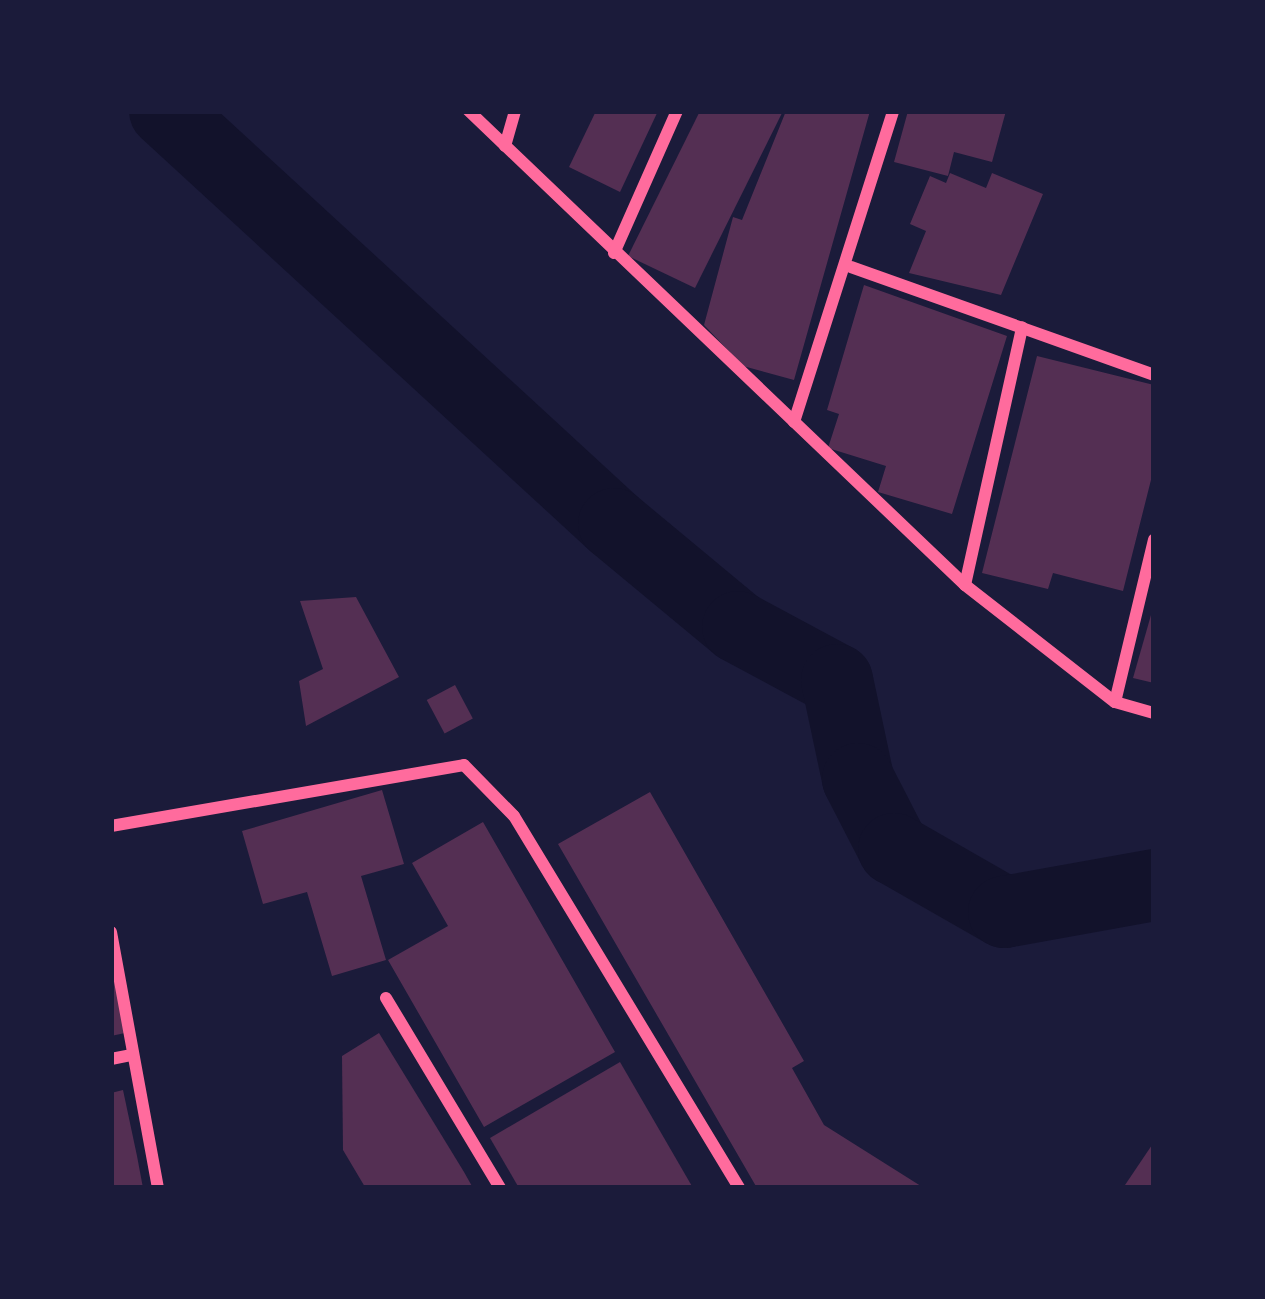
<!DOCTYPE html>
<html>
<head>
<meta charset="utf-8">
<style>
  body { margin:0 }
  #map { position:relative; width:1265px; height:1299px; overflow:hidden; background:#1b1b3a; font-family:Spectral,serif }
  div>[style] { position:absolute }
  .river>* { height:72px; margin:-36px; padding:0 36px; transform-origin:36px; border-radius:36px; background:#12122b }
  .building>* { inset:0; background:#542f53; transform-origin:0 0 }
  .minor>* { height:12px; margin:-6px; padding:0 6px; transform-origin:6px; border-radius:6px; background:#ff6b9d }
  span { translate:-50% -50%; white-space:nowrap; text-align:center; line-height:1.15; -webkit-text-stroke:9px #1b1b3a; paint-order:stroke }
  .frame { position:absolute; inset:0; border:114px solid #1b1b3a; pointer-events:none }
</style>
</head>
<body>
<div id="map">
  <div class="river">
    <div style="left:165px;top:111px;width:610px;rotate:42.61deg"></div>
    <div style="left:614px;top:524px;width:161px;rotate:39.7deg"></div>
    <div style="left:738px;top:627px;width:112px;rotate:28.2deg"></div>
    <div style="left:837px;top:680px;width:101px;rotate:78deg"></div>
    <div style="left:858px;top:779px;width:79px;rotate:62.8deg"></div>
    <div style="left:894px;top:849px;width:127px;rotate:29.8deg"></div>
    <div style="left:1004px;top:912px;width:152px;rotate:-10.2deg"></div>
  </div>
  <div class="building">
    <div style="clip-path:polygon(596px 111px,658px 111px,620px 192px,569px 167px)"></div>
    <div style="clip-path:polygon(700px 111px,783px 111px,695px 288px,628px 256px)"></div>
    <div style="clip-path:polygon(786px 111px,870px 111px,794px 380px,743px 366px,704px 325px,733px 217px,742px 220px)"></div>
    <div style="clip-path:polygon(908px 111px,1006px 111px,992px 162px,954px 152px,948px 176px,894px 162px)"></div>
    <div style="clip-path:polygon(950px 173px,986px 188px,992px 173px,1043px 194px,1001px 295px,909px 273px,926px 231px,910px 224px,930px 176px,946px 183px)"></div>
    <div style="clip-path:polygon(864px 285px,1007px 336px,952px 514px,878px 492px,886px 466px,828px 448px,839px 414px,827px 410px)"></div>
    <div style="clip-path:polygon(1037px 356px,1154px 385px,1154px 468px,1123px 591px,1053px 573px,1048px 589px,982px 573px)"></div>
    <div style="clip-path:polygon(356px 597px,399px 677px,306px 726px,299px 681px,323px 669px,300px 601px)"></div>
    <div style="clip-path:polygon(1153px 608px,1154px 609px,1154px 683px,1133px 678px)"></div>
    <div style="left:455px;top:685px;width:38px;height:32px;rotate:62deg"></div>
    <div style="clip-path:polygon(382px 790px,404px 864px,361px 876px,386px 960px,332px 976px,307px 892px,263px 904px,242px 831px)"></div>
    <div style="clip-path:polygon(650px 792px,804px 1061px,792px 1068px,824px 1125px,924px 1188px,757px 1188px,558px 844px)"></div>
    <div style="clip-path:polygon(483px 822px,615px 1052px,484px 1127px,388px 960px,448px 926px,412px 863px)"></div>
    <div style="clip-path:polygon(113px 973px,125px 1033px,111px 1036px,111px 974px)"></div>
    <div style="clip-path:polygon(379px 1033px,464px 1172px,473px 1188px,365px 1187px,343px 1150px,342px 1056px)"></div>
    <div style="clip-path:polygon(620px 1062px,693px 1188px,519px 1188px,490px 1138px)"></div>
    <div style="clip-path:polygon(123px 1090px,137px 1156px,143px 1188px,111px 1188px,111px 1093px)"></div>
    <div style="clip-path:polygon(1154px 1142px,1154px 1188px,1123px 1188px)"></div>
  </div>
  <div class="minor">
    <div style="left:469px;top:111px;width:686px;rotate:43.7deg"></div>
    <div style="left:965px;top:585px;width:190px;rotate:38deg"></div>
    <div style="left:1115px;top:702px;width:41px;rotate:15.8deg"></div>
    <div style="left:505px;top:146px;width:36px;rotate:-74deg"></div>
    <div style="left:614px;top:253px;width:155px;rotate:-66.1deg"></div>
    <div style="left:851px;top:267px;width:322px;rotate:19.6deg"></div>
    <div style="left:794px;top:422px;width:326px;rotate:-72.3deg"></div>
    <div style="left:965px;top:585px;width:264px;rotate:-77.5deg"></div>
    <div style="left:1115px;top:702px;width:167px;rotate:-76.5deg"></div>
    <div style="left:111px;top:826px;width:358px;rotate:-9.8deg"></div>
    <div style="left:464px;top:765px;width:71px;rotate:45.6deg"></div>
    <div style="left:514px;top:816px;width:435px;rotate:58.8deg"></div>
    <div style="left:111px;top:932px;width:260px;rotate:79.6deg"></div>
    <div style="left:386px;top:998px;width:222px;rotate:59deg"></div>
    <div style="left:111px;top:1059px;width:20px;rotate:-11deg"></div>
  </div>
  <div class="frame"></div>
</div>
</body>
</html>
